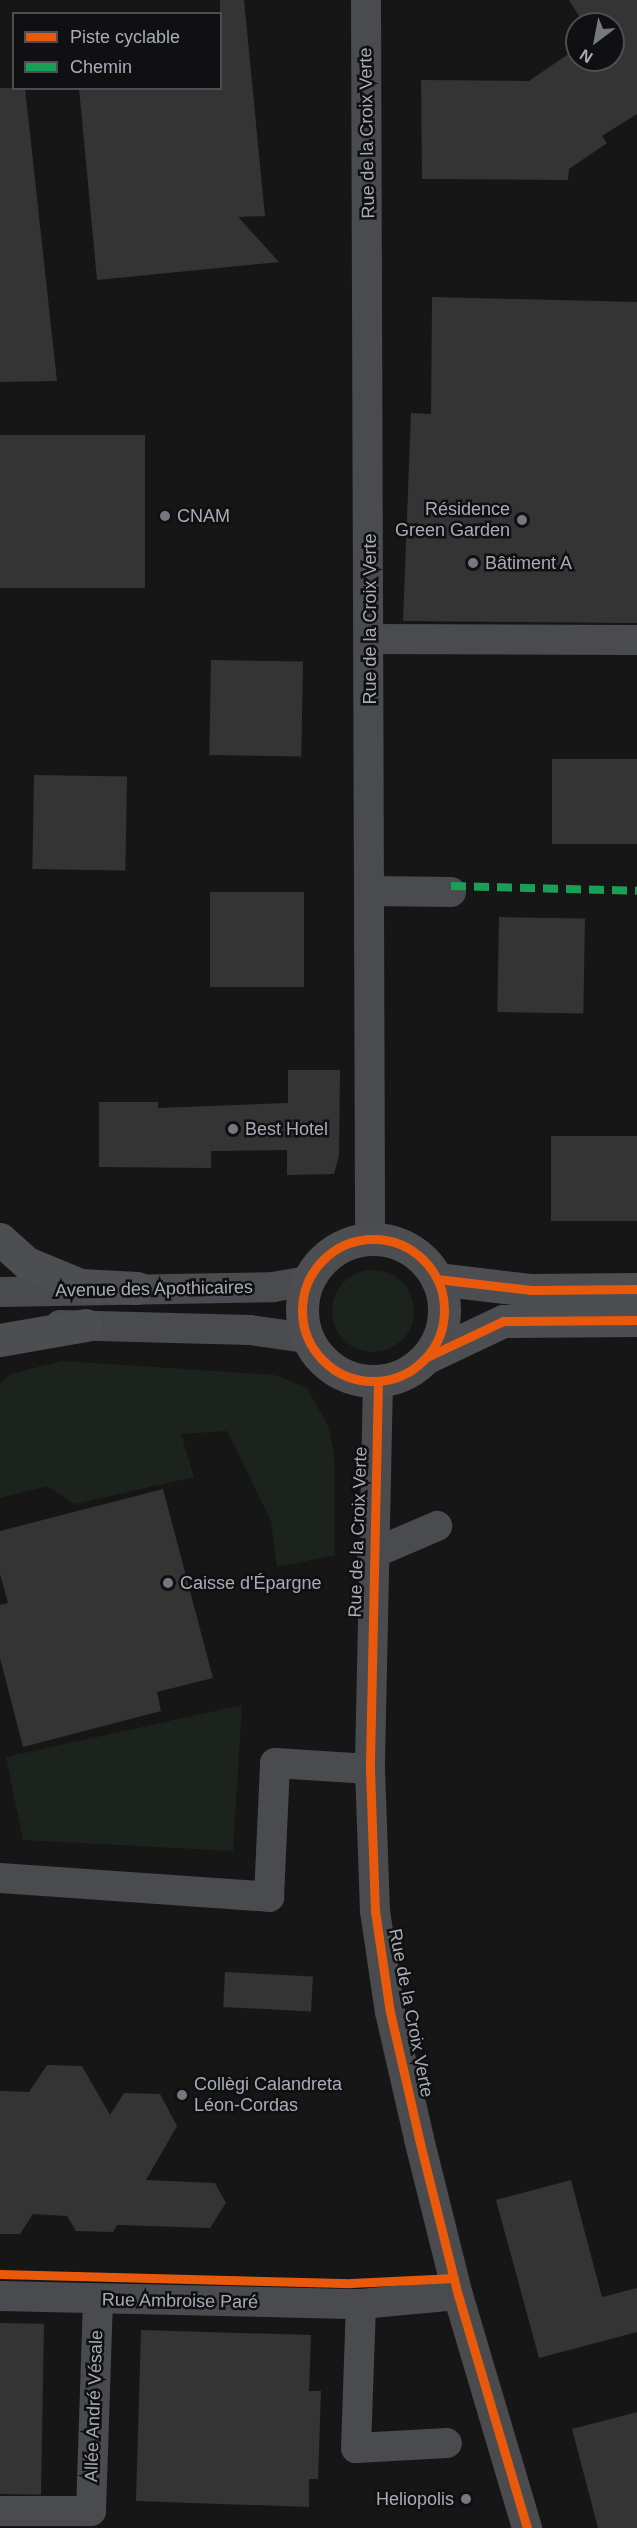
<!DOCTYPE html>
<html>
<head>
<meta charset="utf-8">
<style>
  body { margin:0 }
  #map { position:relative; width:637px; height:2528px; overflow:hidden; background:#161616; font-family:Helvetica,sans-serif }
  div>[style] { position:absolute }
  .green>* { inset:0; background:#1c231d }
  .round { border-radius:50% }
  .building>* { inset:0; background:#343435; transform-origin:0 0 }
  .minor>* { height:30px; margin:-15px; padding:0 15px; transform-origin:15px; border-radius:15px; background:#4a4b4f }
  .major>* { height:33px; margin:-16.5px; padding:0 16.5px; transform-origin:16.5px; border-radius:16.5px; background:#4c4e51 }
  .major>.ring { margin:-16.5px; padding:0; box-sizing:content-box; background:none; border:33px solid #4c4e51; border-radius:50% }
  .quiet>* { height:8px; margin-top:-4px; transform-origin:0; background:repeating-linear-gradient(90deg,#1a9f57 0 15px,transparent 0 23px) }
  .cycleway>* { height:9px; margin:-4.5px; padding:0 4.5px; transform-origin:4.5px; border-radius:4.5px; background:#e8590c }
  .cycleway>.ring { margin:-4.5px; padding:0; box-sizing:content-box; background:none; border:9px solid #e8590c; border-radius:50% }
  .dots>* { width:16px; height:16px; translate:-50% -50%; box-sizing:border-box; border:3px solid #101012; border-radius:50% }
  span { translate:-50% -50%; white-space:nowrap; text-align:center; line-height:1.15; -webkit-text-stroke:5px #101012; paint-order:stroke }
  .street-label { font-size:18px; color:#a7acb7 }
  .poi-label { font-size:18px; color:#a7acb7 }
  .right { translate:-100% -50%; text-align:right }
  .left { translate:0 -50%; text-align:left }
  .legend { position:absolute; left:12px; top:12px; width:210px; height:78px; box-sizing:border-box; background:#101012; border:2px solid #4c4e54; margin:0; padding:8px 10px; list-style:none; font-size:18px; color:#a7acb7 }
  .legend li { display:flex; align-items:center; gap:12px; height:30px }
  .legend b { width:30px; border:2px solid #4c4e54 }
  .north { position:absolute; left:565px; top:12px; width:60px; height:60px; box-sizing:border-box; background:#101012; border:2px solid #4c4e54; border-radius:50%; rotate:212deg; font-size:16px; font-weight:700; line-height:24px; text-align:center; color:#a7acb7 }
  .north::after { content:''; display:block; margin:auto; width:21px; height:27px; background:#74787f; clip-path:polygon(50% 0,100% 100%,50% 72%,0 100%) }
</style>
</head>
<body>
<div id="map">
  <div class="green">
    <div class="round" style="left:332px;top:1270px;width:82px;height:82px"></div>
    <div style="clip-path:polygon(62px 1361px,275px 1375px,307px 1388px,328px 1426px,334px 1452px,335px 1555px,277px 1567px,271px 1521px,227px 1431px,181px 1434px,194px 1477px,75px 1504px,47px 1486px,0 1498px,0 1384px,11px 1374px)"></div>
    <div style="clip-path:polygon(242px 1705px,233px 1851px,23px 1840px,6px 1757px)"></div>
  </div>
  <div class="building">
    <div style="clip-path:polygon(220px 0,244px 0,265px 216px,238px 217px,279px 262px,97px 280px,79px 88px,220px 88px)"></div>
    <div style="clip-path:polygon(569px 0,637px 0,637px 114px,602px 136px,607px 143px,569px 169px,568px 180px,422px 179px,421px 80px,529px 81px,577px 48px,577px 60px,613px 60px,613px 24px,584px 24px)"></div>
    <div style="clip-path:polygon(0 88px,25px 88px,57px 381px,0 382px)"></div>
    <div style="clip-path:polygon(432px 297px,637px 302px,637px 623px,403px 621px,411px 413px,431px 414px)"></div>
    <div style="left:145px;top:435px;width:153px;height:145px;rotate:90deg"></div>
    <div style="left:211px;top:660px;width:92px;height:95px;rotate:1deg"></div>
    <div style="left:552px;top:759px;width:85px;height:85px"></div>
    <div style="left:34px;top:775px;width:93px;height:94px;rotate:1deg"></div>
    <div style="left:210px;top:892px;width:94px;height:95px"></div>
    <div style="left:499px;top:917px;width:86px;height:95px;rotate:1deg"></div>
    <div style="clip-path:polygon(288px 1070px,340px 1070px,339px 1156px,334px 1174px,287px 1175px,287px 1150px,211px 1151px,211px 1168px,99px 1167px,99px 1102px,158px 1102px,158px 1108px,288px 1103px)"></div>
    <div style="left:637px;top:1136px;width:85px;height:86px;rotate:90deg"></div>
    <div style="clip-path:polygon(163px 1489px,213px 1678px,157px 1692px,161px 1711px,23px 1747px,0 1658px,0 1605px,8px 1603px,0 1574px,0 1531px)"></div>
    <div style="left:225px;top:1972px;width:88px;height:35px;rotate:3deg"></div>
    <div style="clip-path:polygon(47px 2065px,82px 2066px,110px 2115px,124px 2093px,160px 2094px,177px 2126px,146px 2180px,215px 2183px,226px 2203px,210px 2228px,117px 2225px,113px 2232px,76px 2231px,67px 2216px,33px 2214px,20px 2234px,0 2234px,0 2091px,29px 2092px)"></div>
    <div style="clip-path:polygon(571px 2180px,602px 2297px,637px 2288px,637px 2332px,539px 2358px,496px 2200px)"></div>
    <div style="left:0;top:2323px;width:44px;height:171px;rotate:1deg"></div>
    <div style="clip-path:polygon(141px 2330px,311px 2335px,309px 2391px,321px 2391px,318px 2479px,309px 2479px,309px 2507px,136px 2501px)"></div>
    <div style="clip-path:polygon(637px 2412px,637px 2528px,598px 2528px,572px 2429px)"></div>
  </div>
  <div class="minor">
    <div style="left:366px;top:0;width:1238px;rotate:89.81deg"></div>
    <div style="left:371px;top:639px;width:266px;rotate:0.2deg"></div>
    <div style="left:370px;top:891px;width:81px;rotate:0.7deg"></div>
    <div style="left:0;top:1292px;width:273px;rotate:-1deg"></div>
    <div style="left:273px;top:1287px;width:35px;rotate:-10deg"></div>
    <div style="left:60px;top:1325px;width:190px;rotate:1.5deg"></div>
    <div style="left:250px;top:1330px;width:58px;rotate:8deg"></div>
    <div style="left:378px;top:1381px;width:388px;rotate:91.2deg"></div>
    <div style="left:370px;top:1769px;width:142px;rotate:88deg"></div>
    <div style="left:375px;top:1911px;width:102px;rotate:81.6deg"></div>
    <div style="left:390px;top:2012px;width:130px;rotate:77.1deg"></div>
    <div style="left:419px;top:2139px;width:161px;rotate:76deg"></div>
    <div style="left:458px;top:2295px;width:243px;rotate:73.5deg"></div>
    <div style="left:372px;top:1554px;width:71px;rotate:-23.3deg"></div>
    <div style="left:0;top:1878px;width:270px;rotate:4deg"></div>
    <div style="left:269px;top:1897px;width:134px;rotate:-87.4deg"></div>
    <div style="left:275px;top:1763px;width:95px;rotate:3.6deg"></div>
    <div style="left:0;top:2296px;width:361px;rotate:1.3deg"></div>
    <div style="left:361px;top:2304px;width:144px;rotate:92deg"></div>
    <div style="left:356px;top:2448px;width:91px;rotate:-3.1deg"></div>
    <div style="left:361px;top:2304px;width:97px;rotate:-5.3deg"></div>
    <div style="left:0;top:2511px;width:91px"></div>
    <div style="left:91px;top:2511px;width:211px;rotate:-88.1deg"></div>
  </div>
  <div class="major">
    <div class="ring" style="left:302px;top:1239px;width:109px;height:109px"></div>
    <div style="left:0;top:1239px;width:36px;rotate:42deg"></div>
    <div style="left:27px;top:1263px;width:57px;rotate:22.5deg"></div>
    <div style="left:80px;top:1285px;width:57px;rotate:3deg"></div>
    <div style="left:437px;top:1279px;width:95px;rotate:6.7deg"></div>
    <div style="left:531px;top:1290px;width:106px;rotate:-0.5deg"></div>
    <div style="left:0;top:1340px;width:87px;rotate:-9.9deg"></div>
    <div style="left:427px;top:1357px;width:84px;rotate:-25.3deg"></div>
    <div style="left:503px;top:1321px;width:134px;rotate:-0.4deg"></div>
  </div>
  <div class="quiet">
    <div style="left:451px;top:886px;width:186px;rotate:1.5deg"></div>
  </div>
  <div class="cycleway">
    <div class="ring" style="left:302px;top:1239px;width:133px;height:133px"></div>
    <div style="left:437px;top:1279px;width:95px;rotate:6.7deg"></div>
    <div style="left:531px;top:1290px;width:106px;rotate:-0.5deg"></div>
    <div style="left:427px;top:1357px;width:84px;rotate:-25.3deg"></div>
    <div style="left:503px;top:1321px;width:134px;rotate:-0.4deg"></div>
    <div style="left:378px;top:1381px;width:388px;rotate:91.2deg"></div>
    <div style="left:370px;top:1769px;width:142px;rotate:88deg"></div>
    <div style="left:375px;top:1911px;width:102px;rotate:81.6deg"></div>
    <div style="left:390px;top:2012px;width:130px;rotate:77.1deg"></div>
    <div style="left:419px;top:2139px;width:161px;rotate:76deg"></div>
    <div style="left:458px;top:2295px;width:243px;rotate:73.5deg"></div>
    <div style="left:0;top:2274px;width:351px;rotate:1.5deg"></div>
    <div style="left:351px;top:2283px;width:103px;rotate:-2.8deg"></div>
  </div>
  <div class="dots">
    <div style="left:165px;top:516px;background:#74787f"></div>
    <div style="left:522px;top:520px;background:#74787f"></div>
    <div style="left:473px;top:563px;background:#74787f"></div>
    <div style="left:233px;top:1129px;background:#74787f"></div>
    <div style="left:168px;top:1583px;background:#74787f"></div>
    <div style="left:182px;top:2095px;background:#74787f"></div>
    <div style="left:466px;top:2499px;background:#74787f"></div>
  </div>
  <div class="street-label">
    <span style="left:367px;top:133px;rotate:-91deg">Rue de la Croix Verte</span>
    <span style="left:370px;top:619px;rotate:-90deg">Rue de la Croix Verte</span>
    <span style="left:154px;top:1289px;rotate:-1deg">Avenue des Apothicaires</span>
    <span style="left:358px;top:1532px;rotate:-88deg">Rue de la Croix Verte</span>
    <span style="left:411px;top:2013px;rotate:79deg">Rue de la Croix Verte</span>
    <span style="left:180px;top:2301px;rotate:1deg">Rue Ambroise Paré</span>
    <span style="left:94px;top:2406px;rotate:-88deg">Allée André Vésale</span>
  </div>
  <div class="poi-label">
    <span class="right" style="left:510px;top:520px">Résidence<br>Green Garden</span>
    <span class="left" style="left:177px;top:516px">CNAM</span>
    <span class="left" style="left:485px;top:563px">Bâtiment A</span>
    <span class="left" style="left:245px;top:1129px">Best Hotel</span>
    <span class="left" style="left:180px;top:1583px">Caisse d'Épargne</span>
    <span class="left" style="left:194px;top:2095px">Collègi Calandreta<br>Léon-Cordas</span>
    <span class="right" style="left:454px;top:2499px">Heliopolis</span>
  </div>
  <ul class="legend">
  <li><b style="height:8px;background:#e8590c"></b>Piste cyclable</li>
  <li><b style="height:8px;background:#1a9f57"></b>Chemin</li>
  </ul>
  <div class="north">N</div>
</div>
</body>
</html>
